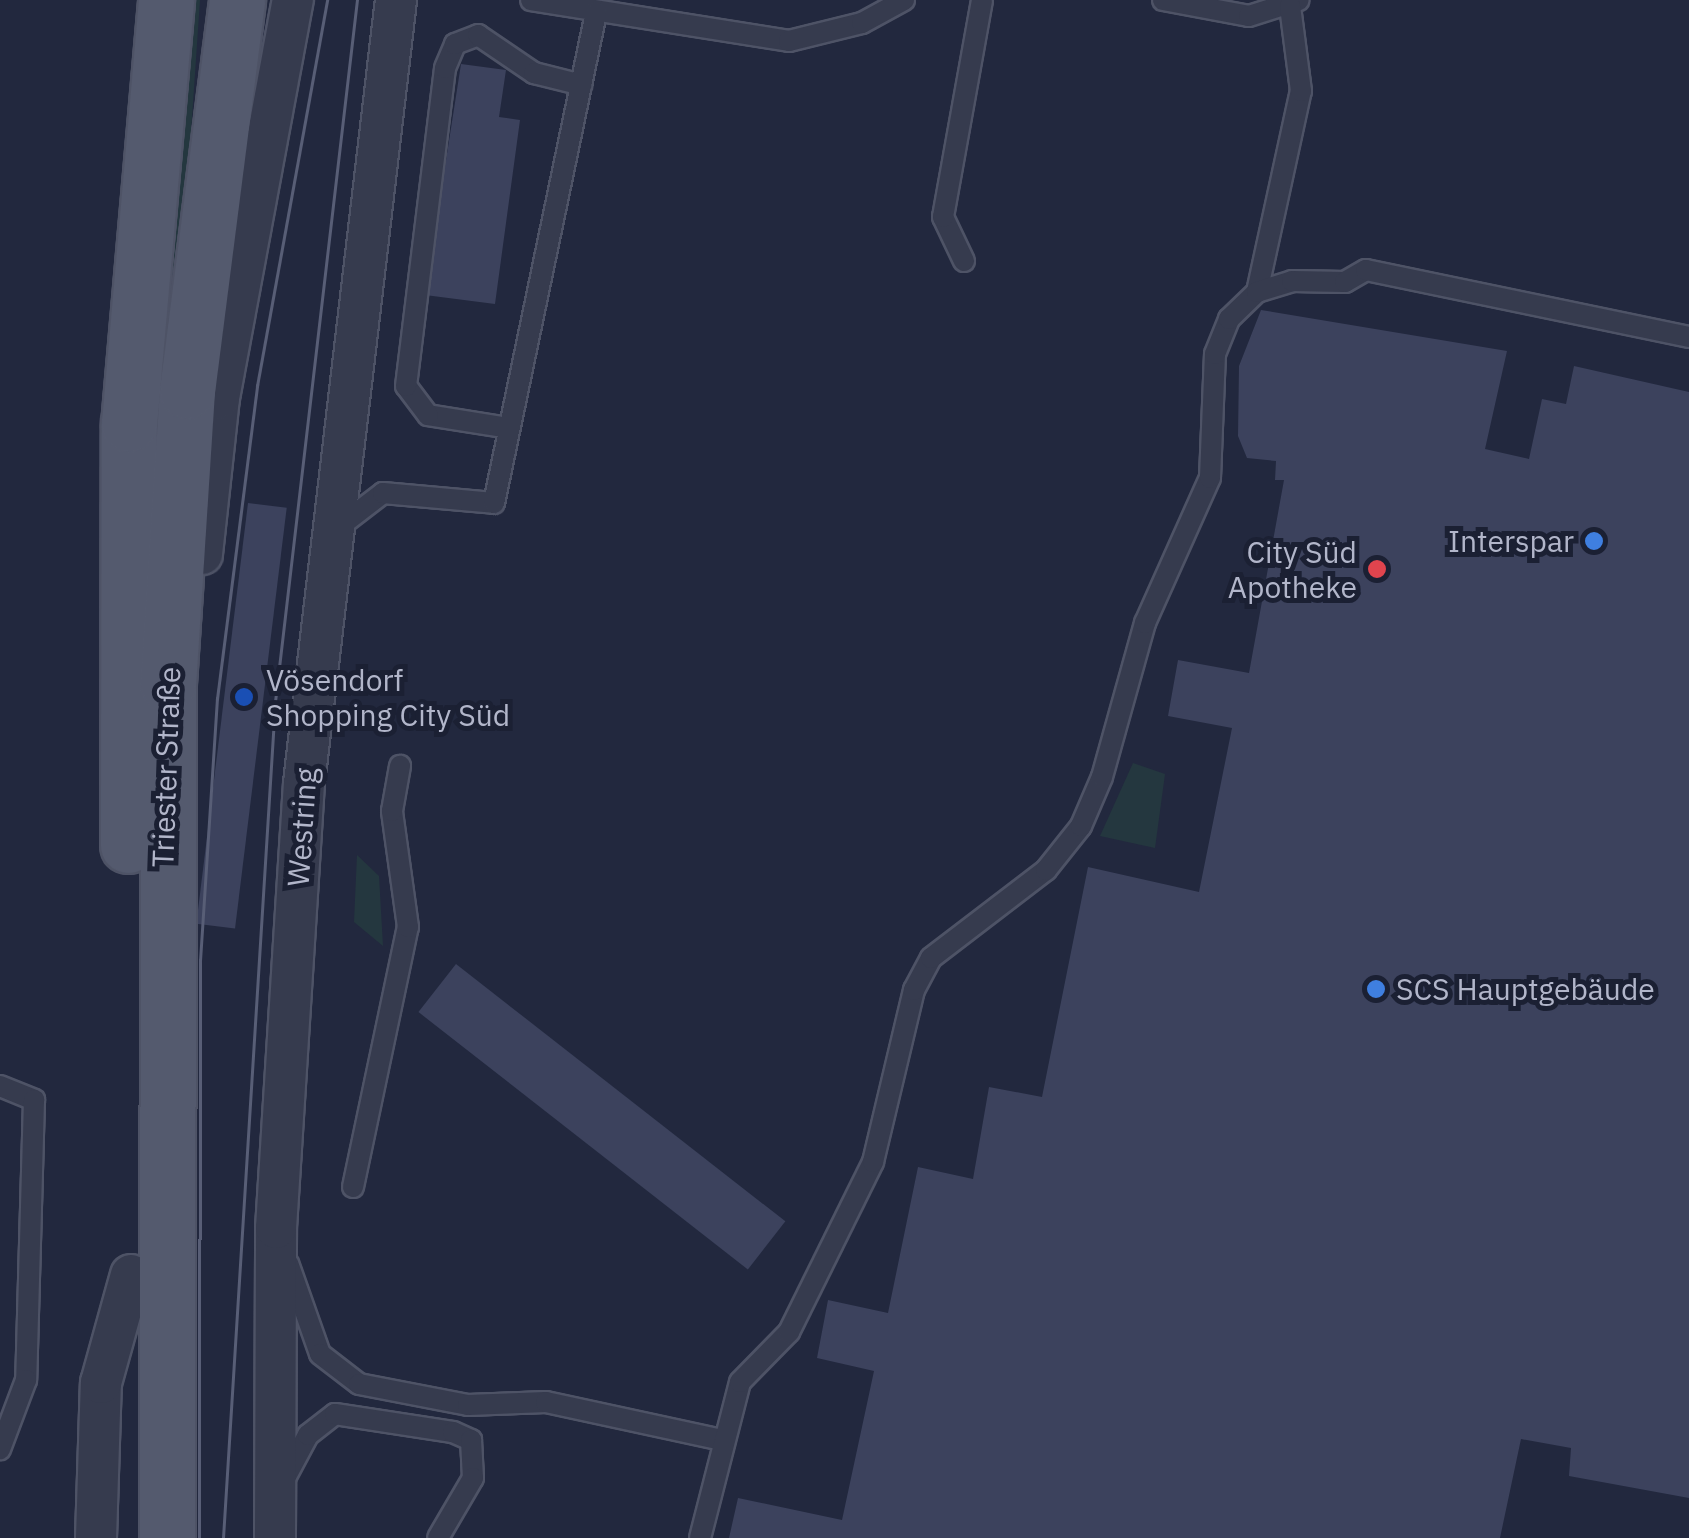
<!DOCTYPE html>
<html>
<head>
<meta charset="utf-8">
<style>
  body { margin:0 }
  #map { position:relative; width:1689px; height:1538px; overflow:hidden; background:#22283e; font-family:"IBM Plex Sans",sans-serif }
  div>[style] { position:absolute }
  .green>* { inset:0; background:#24373f }
  .building>* { inset:0; background:#3c425d; transform-origin:0 0 }
  .roads { filter:drop-shadow(2px 0 #4e5366) drop-shadow(-2px 0 #4e5366) drop-shadow(0 2px #4e5366) drop-shadow(0 -2px #4e5366) }
  .service>* { height:20px; margin:-10px; padding:0 10px; transform-origin:10px; border-radius:10px; background:#363b4e }
  .minor>* { height:40px; margin:-20px; padding:0 20px; transform-origin:20px; border-radius:20px; background:#363b4e }
  .primary>* { height:55px; margin:-27.5px; padding:0 27.5px; transform-origin:27.5px; border-radius:27.5px; background:#545a6e }
  .tram>* { height:2.5px; margin:-1.25px; padding:0 1.25px; transform-origin:1.25px; border-radius:1.25px; background:#585e76 }
  .dots>* { width:28px; height:28px; translate:-50% -50%; box-sizing:border-box; border:5px solid #1b2033; border-radius:50% }
  span { translate:-50% -50%; white-space:nowrap; text-align:center; line-height:1.15; -webkit-text-stroke:10px #1b2033; paint-order:stroke }
  .poi-label { font-size:30px; color:#b2b6ca }
  .right { translate:-100% -50%; text-align:right }
  .left { translate:0 -50%; text-align:left }
  .street-label { font-size:30px; color:#b2b6ca }
</style>
</head>
<body>
<div id="map">
  <div class="green">
    <div style="clip-path:polygon(187px 0,200px 0,184px 236px,156px 408px)"></div>
    <div style="clip-path:polygon(1133px 763px,1165px 774px,1155px 848px,1100px 836px)"></div>
    <div style="clip-path:polygon(357px 855px,379px 876px,383px 946px,354px 922px)"></div>
  </div>
  <div class="building">
    <div style="clip-path:polygon(461px 64px,506px 70px,499px 117px,520px 120px,495px 304px,425px 295px)"></div>
    <div style="clip-path:polygon(1261px 310px,1507px 351px,1485px 449px,1529px 459px,1542px 399px,1566px 404px,1574px 366px,1689px 392px,1689px 1498px,1569px 1476px,1571px 1448px,1521px 1439px,1500px 1538px,729px 1538px,738px 1498px,842px 1520px,874px 1371px,817px 1358px,828px 1300px,888px 1313px,918px 1167px,973px 1179px,989px 1087px,1042px 1097px,1088px 867px,1199px 892px,1232px 728px,1168px 716px,1178px 660px,1249px 673px,1284px 480px,1275px 480px,1276px 461px,1247px 458px,1238px 436px,1239px 366px)"></div>
    <div style="left:248px;top:503px;width:39px;height:424px;rotate:7deg"></div>
    <div style="left:456px;top:964px;width:418px;height:61px;rotate:38deg"></div>
  </div>
  <div class="roads">
    <div class="service">
      <div style="left:531px;top:0;width:261px;rotate:9deg"></div>
      <div style="left:789px;top:41px;width:75px;rotate:-13.9deg"></div>
      <div style="left:862px;top:23px;width:48px;rotate:-28.7deg"></div>
      <div style="left:1163px;top:0;width:87px;rotate:10.5deg"></div>
      <div style="left:1249px;top:16px;width:52px;rotate:-17.7deg"></div>
      <div style="left:964px;top:261px;width:49px;rotate:-115.5deg"></div>
      <div style="left:943px;top:217px;width:220px;rotate:-79.8deg"></div>
      <div style="left:1257px;top:292px;width:206px;rotate:-77.7deg"></div>
      <div style="left:1301px;top:91px;width:86px;rotate:-97.4deg"></div>
      <div style="left:509px;top:428px;width:82px;rotate:-170.9deg"></div>
      <div style="left:428px;top:415px;width:36px;rotate:-127deg"></div>
      <div style="left:406px;top:386px;width:320px;rotate:-83deg"></div>
      <div style="left:445px;top:68px;width:26px;rotate:-67deg"></div>
      <div style="left:455px;top:44px;width:25px;rotate:-21deg"></div>
      <div style="left:478px;top:35px;width:68px;rotate:34.2deg"></div>
      <div style="left:534px;top:73px;width:49px;rotate:14deg"></div>
      <div style="left:336px;top:529px;width:59px;rotate:-37.5deg"></div>
      <div style="left:383px;top:493px;width:111px;rotate:5.1deg"></div>
      <div style="left:494px;top:503px;width:501px;rotate:-78.24deg"></div>
      <div style="left:0;top:1086px;width:37px;rotate:22deg"></div>
      <div style="left:34px;top:1100px;width:280px;rotate:91.6deg"></div>
      <div style="left:26px;top:1380px;width:74px;rotate:110.6deg"></div>
      <div style="left:353px;top:1187px;width:266px;rotate:-78.1deg"></div>
      <div style="left:408px;top:927px;width:117px;rotate:-97.9deg"></div>
      <div style="left:392px;top:811px;width:46px;rotate:-79.9deg"></div>
      <div style="left:288px;top:1263px;width:96px;rotate:70.6deg"></div>
      <div style="left:320px;top:1354px;width:49px;rotate:37.6deg"></div>
      <div style="left:359px;top:1384px;width:111px;rotate:10.9deg"></div>
      <div style="left:468px;top:1405px;width:78px;rotate:-2.2deg"></div>
      <div style="left:546px;top:1402px;width:180px;rotate:12.2deg"></div>
      <div style="left:284px;top:1480px;width:51px;rotate:-61.9deg"></div>
      <div style="left:308px;top:1435px;width:34px;rotate:-38deg"></div>
      <div style="left:335px;top:1414px;width:119px;rotate:8.7deg"></div>
      <div style="left:453px;top:1432px;width:20px;rotate:24deg"></div>
      <div style="left:471px;top:1440px;width:38px;rotate:87deg"></div>
      <div style="left:473px;top:1478px;width:69px;rotate:120.3deg"></div>
      <div style="left:700px;top:1538px;width:161px;rotate:-75.6deg"></div>
      <div style="left:740px;top:1382px;width:70px;rotate:-45.6deg"></div>
      <div style="left:789px;top:1332px;width:190px;rotate:-63.7deg"></div>
      <div style="left:873px;top:1162px;width:177px;rotate:-76.6deg"></div>
      <div style="left:914px;top:990px;width:36px;rotate:-62deg"></div>
      <div style="left:931px;top:958px;width:145px;rotate:-37.4deg"></div>
      <div style="left:1046px;top:870px;width:56px;rotate:-51.5deg"></div>
      <div style="left:1081px;top:826px;width:53px;rotate:-66.8deg"></div>
      <div style="left:1102px;top:777px;width:160px;rotate:-74.4deg"></div>
      <div style="left:1145px;top:623px;width:159px;rotate:-65.9deg"></div>
      <div style="left:1210px;top:478px;width:124px;rotate:-87.7deg"></div>
      <div style="left:1215px;top:354px;width:38px;rotate:-68deg"></div>
      <div style="left:1229px;top:319px;width:39px;rotate:-44deg"></div>
      <div style="left:1257px;top:292px;width:37px;rotate:-17deg"></div>
      <div style="left:1292px;top:281px;width:53px;rotate:1.1deg"></div>
      <div style="left:1345px;top:282px;width:24px;rotate:-30deg"></div>
      <div style="left:1366px;top:270px;width:330px;rotate:11.7deg"></div>
    </div>
    <div class="minor">
      <div style="left:202px;top:554px;width:157px;rotate:-83.8deg"></div>
      <div style="left:219px;top:398px;width:405px;rotate:-79.5deg"></div>
      <div style="left:96px;top:1538px;width:155px;rotate:-88.2deg"></div>
      <div style="left:101px;top:1383px;width:112px;rotate:-74.5deg"></div>
      <div style="left:275px;top:1538px;width:310px;rotate:-89.8deg"></div>
      <div style="left:276px;top:1228px;width:446px;rotate:-86.4deg"></div>
      <div style="left:304px;top:783px;width:788px;rotate:-83.3deg"></div>
    </div>
    <div class="primary">
      <div style="left:128px;top:845px;width:421px;rotate:-89.9deg"></div>
      <div style="left:129px;top:424px;width:426px;rotate:-85deg"></div>
      <div style="left:167px;top:1538px;width:854px;rotate:-89.93deg"></div>
      <div style="left:168px;top:684px;width:294px;rotate:-86.3deg"></div>
      <div style="left:187px;top:391px;width:394px;rotate:-82.7deg"></div>
    </div>
  </div>
  <div class="tram">
    <div style="left:199px;top:1538px;width:577px;rotate:-89.9deg"></div>
    <div style="left:200px;top:961px;width:263px;rotate:-86.3deg"></div>
    <div style="left:217px;top:699px;width:316px;rotate:-82.7deg"></div>
    <div style="left:257px;top:386px;width:392px;rotate:-79.7deg"></div>
    <div style="left:223px;top:1538px;width:838px;rotate:-86.44deg"></div>
    <div style="left:275px;top:702px;width:707px;rotate:-83.34deg"></div>
  </div>
  <div class="dots">
    <div style="left:1594px;top:541px;background:#3f7fe0"></div>
    <div style="left:1377px;top:569px;background:#e0444e"></div>
    <div style="left:244px;top:697px;background:#1a4fb4"></div>
    <div style="left:1376px;top:989px;background:#3f7fe0"></div>
  </div>
  <div class="poi-label">
    <span class="right" style="left:1574px;top:541px">Interspar</span>
    <span class="right" style="left:1357px;top:569px">City Süd<br>Apotheke</span>
    <span class="left" style="left:266px;top:697px">Vösendorf<br>Shopping City Süd</span>
    <span class="left" style="left:1396px;top:989px">SCS Hauptgebäude</span>
  </div>
  <div class="street-label">
    <span style="left:166px;top:767px;rotate:-88deg">Triester Straße</span>
    <span style="left:302px;top:827px;rotate:-86deg">Westring</span>
  </div>
</div>
</body>
</html>
